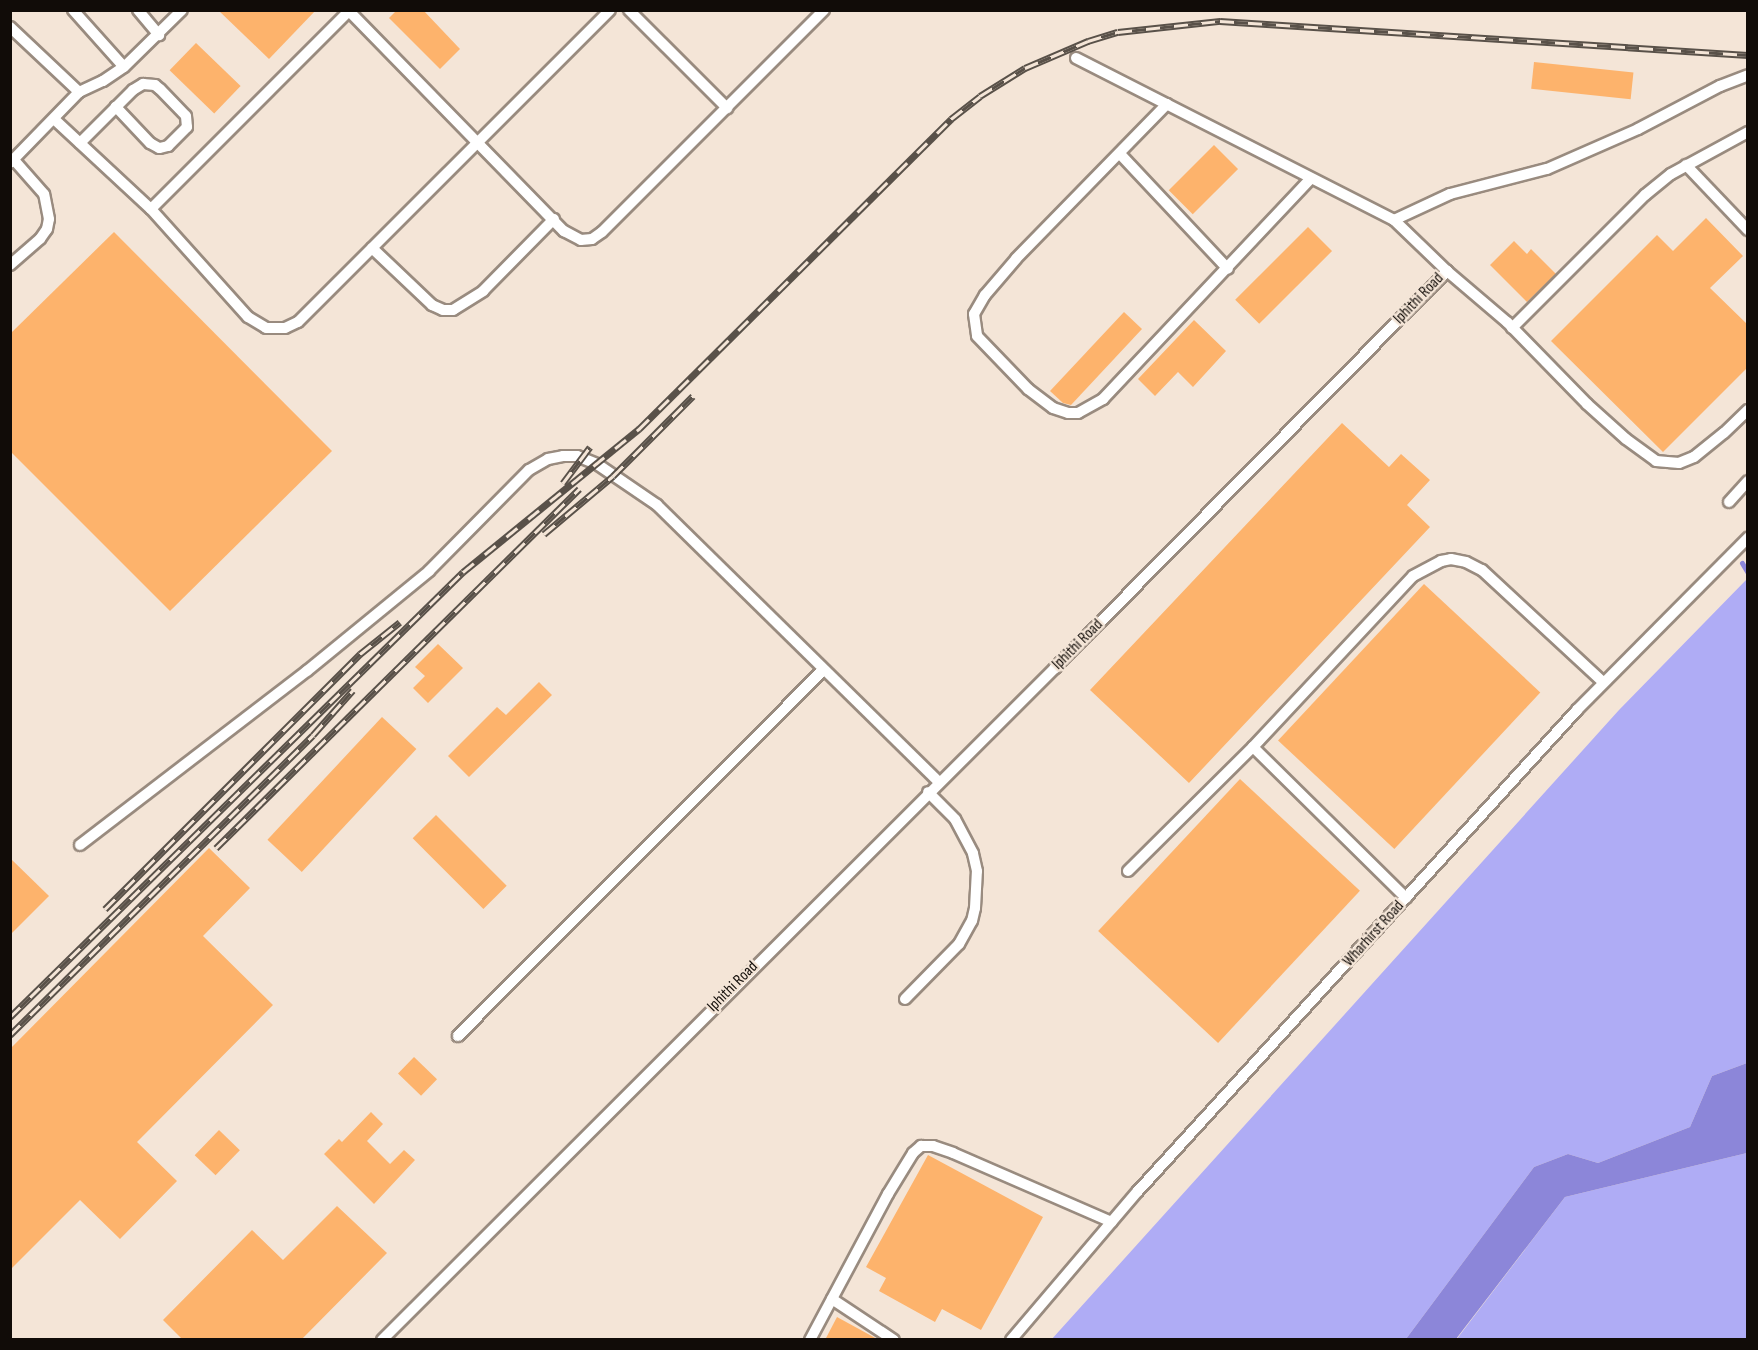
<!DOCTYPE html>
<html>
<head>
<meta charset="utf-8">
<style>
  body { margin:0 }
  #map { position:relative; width:1758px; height:1350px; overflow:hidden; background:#f4e5d7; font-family:"Sofia Sans Condensed",sans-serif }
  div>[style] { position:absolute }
  .green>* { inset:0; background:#afacf5 }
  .water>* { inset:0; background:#8c86d9 }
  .stream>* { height:5px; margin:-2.5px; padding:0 2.5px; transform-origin:2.5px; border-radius:2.5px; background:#8c86d9 }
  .building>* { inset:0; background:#fdb36c; transform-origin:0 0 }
  .roads { filter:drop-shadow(2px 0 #998b7f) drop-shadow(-2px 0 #998b7f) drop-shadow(0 2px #998b7f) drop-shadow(0 -2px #998b7f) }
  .service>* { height:10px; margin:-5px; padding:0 5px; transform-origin:5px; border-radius:5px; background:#fff }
  .rail>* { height:7px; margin-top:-3.5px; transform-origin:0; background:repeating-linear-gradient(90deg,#f4e5d7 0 14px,#595149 0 28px); box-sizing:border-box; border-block:2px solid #595149 }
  span { translate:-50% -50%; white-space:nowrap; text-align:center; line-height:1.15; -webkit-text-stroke:5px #f4e5d7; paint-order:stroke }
  .street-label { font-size:16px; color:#110c08 }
  .frame { position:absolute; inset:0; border:12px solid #110c08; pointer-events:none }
</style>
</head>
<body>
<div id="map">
  <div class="green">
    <div style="clip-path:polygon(1747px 579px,1747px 1063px,1712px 1076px,1690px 1127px,1598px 1163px,1568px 1154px,1534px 1167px,1406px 1339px,1051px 1340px,1619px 710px)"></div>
    <div style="clip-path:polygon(1747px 1153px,1747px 1339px,1456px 1340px,1565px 1197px)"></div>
  </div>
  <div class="water">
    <div style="clip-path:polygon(1747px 1063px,1747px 1153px,1565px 1197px,1456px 1339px,1406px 1339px,1534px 1167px,1568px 1154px,1598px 1163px,1690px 1127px,1712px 1076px)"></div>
  </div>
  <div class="stream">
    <div style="left:1742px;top:563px;width:12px;rotate:59deg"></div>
  </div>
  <div class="building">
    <div style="clip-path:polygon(218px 10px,316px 10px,269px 59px)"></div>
    <div style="clip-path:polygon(397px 10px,423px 10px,460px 49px,440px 69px,389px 18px)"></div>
    <div style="left:196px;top:43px;width:62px;height:38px;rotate:44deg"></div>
    <div style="left:1534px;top:62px;width:100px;height:27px;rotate:6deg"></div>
    <div style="left:1214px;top:145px;width:34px;height:64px;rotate:45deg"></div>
    <div style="clip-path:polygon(1706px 218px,1743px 256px,1710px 288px,1748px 325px,1748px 367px,1663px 452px,1551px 341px,1657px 235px,1673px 251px)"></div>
    <div style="left:1308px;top:227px;width:34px;height:103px;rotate:45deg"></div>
    <div style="clip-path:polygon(114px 232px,332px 451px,170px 611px,10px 451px,10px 334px)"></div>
    <div style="clip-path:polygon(1514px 241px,1527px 254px,1531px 249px,1556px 274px,1527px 302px,1490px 265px)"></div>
    <div style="clip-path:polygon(1124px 312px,1142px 329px,1071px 405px,1063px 403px,1050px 391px)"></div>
    <div style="clip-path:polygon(1194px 320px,1226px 351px,1193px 387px,1178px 372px,1155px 396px,1138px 379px)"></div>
    <div style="clip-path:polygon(1342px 423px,1389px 467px,1401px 454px,1430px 480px,1407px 505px,1430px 527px,1189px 783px,1090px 690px)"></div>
    <div style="left:1424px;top:584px;width:159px;height:214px;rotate:43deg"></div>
    <div style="clip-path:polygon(438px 644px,463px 668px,428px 703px,413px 688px,425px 676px,415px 667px)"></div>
    <div style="clip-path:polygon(539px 682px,552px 695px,469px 777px,448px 756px,497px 707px,506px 715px)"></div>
    <div style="left:382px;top:717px;width:47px;height:168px;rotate:43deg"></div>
    <div style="left:1240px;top:779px;width:164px;height:208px;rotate:43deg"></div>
    <div style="left:436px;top:815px;width:100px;height:33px;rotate:45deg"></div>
    <div style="clip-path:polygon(209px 848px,250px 888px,203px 936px,273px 1005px,137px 1142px,177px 1181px,120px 1239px,80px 1200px,10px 1270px,10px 1049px)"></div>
    <div style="clip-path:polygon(10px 858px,49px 896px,10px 935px)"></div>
    <div style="left:414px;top:1057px;width:32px;height:23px;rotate:44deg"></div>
    <div style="clip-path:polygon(371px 1112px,383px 1124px,367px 1141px,390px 1164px,404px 1150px,415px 1160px,374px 1204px,324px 1154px,339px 1139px,342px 1142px)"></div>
    <div style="left:219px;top:1130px;width:29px;height:35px;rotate:44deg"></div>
    <div style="clip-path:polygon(928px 1155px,1043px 1217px,981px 1330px,942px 1309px,935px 1322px,879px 1291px,886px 1278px,866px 1267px)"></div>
    <div style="clip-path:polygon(337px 1206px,387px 1253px,301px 1340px,183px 1340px,163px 1320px,252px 1230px,283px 1260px)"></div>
    <div style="clip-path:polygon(837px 1317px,879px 1340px,825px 1340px)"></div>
  </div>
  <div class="roads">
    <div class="service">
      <div style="left:73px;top:10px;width:76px;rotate:48.2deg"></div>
      <div style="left:138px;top:10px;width:33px;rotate:50deg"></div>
      <div style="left:629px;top:10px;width:139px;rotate:45deg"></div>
      <div style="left:349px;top:11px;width:308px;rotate:45.7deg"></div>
      <div style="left:564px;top:231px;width:19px;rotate:28deg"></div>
      <div style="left:581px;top:240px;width:11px;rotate:-5deg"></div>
      <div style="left:592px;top:239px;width:12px;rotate:-35deg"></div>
      <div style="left:602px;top:232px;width:314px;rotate:-45deg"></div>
      <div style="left:10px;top:27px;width:95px;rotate:43.3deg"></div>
      <div style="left:79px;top:92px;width:99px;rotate:134.2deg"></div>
      <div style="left:1076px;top:58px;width:357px;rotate:27deg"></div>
      <div style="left:79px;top:92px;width:26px;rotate:-25deg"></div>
      <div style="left:103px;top:81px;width:25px;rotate:-34deg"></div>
      <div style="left:124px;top:67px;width:81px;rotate:-44.5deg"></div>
      <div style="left:1167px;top:104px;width:216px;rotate:134.3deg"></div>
      <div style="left:1016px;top:259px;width:48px;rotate:130.7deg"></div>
      <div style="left:985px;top:295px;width:22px;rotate:120deg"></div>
      <div style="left:974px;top:314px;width:22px;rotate:82deg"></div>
      <div style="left:977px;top:336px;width:74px;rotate:46.1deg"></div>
      <div style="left:1028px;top:389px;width:31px;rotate:37deg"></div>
      <div style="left:1053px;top:408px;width:16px;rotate:18deg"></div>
      <div style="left:1068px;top:413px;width:10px"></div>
      <div style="left:1078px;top:413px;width:29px;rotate:-29deg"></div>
      <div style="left:1103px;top:399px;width:303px;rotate:-46.7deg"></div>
      <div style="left:54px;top:119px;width:132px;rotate:42.9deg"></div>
      <div style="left:151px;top:209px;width:145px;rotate:48.1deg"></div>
      <div style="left:248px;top:317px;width:21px;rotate:31deg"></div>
      <div style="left:266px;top:328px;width:19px"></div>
      <div style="left:285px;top:328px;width:14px;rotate:-25deg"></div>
      <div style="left:298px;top:322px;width:441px;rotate:-45deg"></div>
      <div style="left:80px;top:143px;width:75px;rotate:-45deg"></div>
      <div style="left:133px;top:90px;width:12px;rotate:-31deg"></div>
      <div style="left:143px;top:84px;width:12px;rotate:5deg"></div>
      <div style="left:155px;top:85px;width:6px;rotate:39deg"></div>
      <div style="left:160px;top:89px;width:37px;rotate:46deg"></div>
      <div style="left:186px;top:116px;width:11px;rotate:85deg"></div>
      <div style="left:187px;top:127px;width:27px;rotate:135deg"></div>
      <div style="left:168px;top:146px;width:9px;rotate:167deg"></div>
      <div style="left:159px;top:148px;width:10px;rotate:-151deg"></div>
      <div style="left:150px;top:143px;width:50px;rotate:-133.4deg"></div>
      <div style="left:1121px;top:155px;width:156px;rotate:46.8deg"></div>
      <div style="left:1686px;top:165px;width:90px;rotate:46.4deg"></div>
      <div style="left:151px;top:209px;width:281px;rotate:-45deg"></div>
      <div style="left:372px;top:248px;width:83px;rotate:43.5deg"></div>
      <div style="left:432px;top:305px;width:12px;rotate:24deg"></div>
      <div style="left:443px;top:310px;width:10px"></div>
      <div style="left:453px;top:310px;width:36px;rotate:-32deg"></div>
      <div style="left:483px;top:291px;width:101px;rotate:-45.4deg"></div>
      <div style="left:10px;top:265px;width:40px;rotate:-41deg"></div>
      <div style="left:40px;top:239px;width:12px;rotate:-55deg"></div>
      <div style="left:47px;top:229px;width:10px;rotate:-79deg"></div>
      <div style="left:49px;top:219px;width:25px;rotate:-101deg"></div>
      <div style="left:44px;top:194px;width:45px;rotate:-131.4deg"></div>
      <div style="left:1447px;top:271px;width:79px;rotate:40.4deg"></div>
      <div style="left:1507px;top:322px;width:115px;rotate:45.7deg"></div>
      <div style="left:1587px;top:404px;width:52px;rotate:41.9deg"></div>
      <div style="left:1626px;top:439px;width:37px;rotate:36deg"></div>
      <div style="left:1656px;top:461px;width:23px;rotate:5deg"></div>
      <div style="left:1679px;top:463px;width:16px;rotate:-22deg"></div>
      <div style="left:1694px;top:457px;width:38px;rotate:-39deg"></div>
      <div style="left:1724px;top:433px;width:33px;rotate:-44deg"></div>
      <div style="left:1512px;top:328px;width:188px;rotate:-45deg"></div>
      <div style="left:1645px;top:195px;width:33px;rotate:-39deg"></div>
      <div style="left:1671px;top:174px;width:88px;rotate:-28.6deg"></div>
      <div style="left:1729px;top:502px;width:28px;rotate:-48deg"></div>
      <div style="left:1253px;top:747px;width:215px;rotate:44.6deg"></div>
      <div style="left:80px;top:845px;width:286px;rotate:-37.5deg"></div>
      <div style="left:307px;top:671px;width:158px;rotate:-39.3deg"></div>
      <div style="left:429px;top:571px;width:142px;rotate:-45.3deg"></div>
      <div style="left:529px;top:470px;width:22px;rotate:-30deg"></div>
      <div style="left:548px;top:459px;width:15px;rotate:-11deg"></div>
      <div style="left:563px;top:456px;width:14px"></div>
      <div style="left:577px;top:456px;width:22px;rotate:22deg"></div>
      <div style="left:597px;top:464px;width:73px;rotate:34.3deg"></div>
      <div style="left:657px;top:505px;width:395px;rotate:44.5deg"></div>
      <div style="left:1128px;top:871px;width:176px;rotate:-44.8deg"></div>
      <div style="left:1253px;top:747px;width:234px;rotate:-46.9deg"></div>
      <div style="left:1413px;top:576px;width:32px;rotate:-28deg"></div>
      <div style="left:1441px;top:561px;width:10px;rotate:-11deg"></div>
      <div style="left:1451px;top:559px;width:15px;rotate:11deg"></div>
      <div style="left:1466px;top:562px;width:18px;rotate:27deg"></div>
      <div style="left:1482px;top:570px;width:165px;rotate:42.8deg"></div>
      <div style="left:905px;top:999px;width:77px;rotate:-45.5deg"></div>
      <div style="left:959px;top:944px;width:26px;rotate:-61deg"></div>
      <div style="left:972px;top:921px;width:13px;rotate:-77deg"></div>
      <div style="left:975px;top:908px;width:37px;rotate:-87deg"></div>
      <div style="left:977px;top:871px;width:18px;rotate:-103deg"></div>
      <div style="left:973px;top:853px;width:38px;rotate:-118deg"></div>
      <div style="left:955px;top:819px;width:38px;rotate:-135deg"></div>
      <div style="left:458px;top:1036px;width:518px;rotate:-45.08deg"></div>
      <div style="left:832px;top:1299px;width:74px;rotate:33.5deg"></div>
      <div style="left:382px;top:1340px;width:951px;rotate:-44.96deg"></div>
      <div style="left:1055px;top:668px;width:558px;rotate:-45.36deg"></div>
      <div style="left:1447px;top:271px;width:74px;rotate:-136.1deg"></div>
      <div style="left:1394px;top:220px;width:62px;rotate:-24.9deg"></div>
      <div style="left:1450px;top:194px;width:100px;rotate:-14.5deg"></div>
      <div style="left:1547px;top:169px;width:99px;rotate:-23.7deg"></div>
      <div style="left:1638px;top:129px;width:93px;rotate:-27.7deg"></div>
      <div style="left:1720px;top:86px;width:30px;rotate:-21deg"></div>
      <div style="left:810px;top:1340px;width:166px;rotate:-61.9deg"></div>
      <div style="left:888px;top:1194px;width:48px;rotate:-58.6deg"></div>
      <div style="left:913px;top:1153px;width:11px;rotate:-41deg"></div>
      <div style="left:921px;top:1146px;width:12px"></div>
      <div style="left:933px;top:1146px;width:21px;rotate:19deg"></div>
      <div style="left:953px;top:1153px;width:173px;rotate:23.5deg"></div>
      <div style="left:1011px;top:1340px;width:196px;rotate:-49.6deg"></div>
      <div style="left:1138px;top:1191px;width:651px;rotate:-47.61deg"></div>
      <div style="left:1577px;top:710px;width:243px;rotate:-45.2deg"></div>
    </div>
  </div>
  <div class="rail">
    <div style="left:563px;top:483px;width:45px;rotate:-53.1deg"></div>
    <div style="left:544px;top:534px;width:90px;rotate:-40deg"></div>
    <div style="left:613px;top:476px;width:113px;rotate:-45deg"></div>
    <div style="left:216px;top:848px;width:511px;rotate:-44.68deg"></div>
    <div style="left:105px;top:909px;width:361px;rotate:-45deg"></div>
    <div style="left:360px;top:654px;width:51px;rotate:-38.7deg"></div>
    <div style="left:10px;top:1017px;width:635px;rotate:-44.49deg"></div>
    <div style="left:463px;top:572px;width:227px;rotate:-39.1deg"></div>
    <div style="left:639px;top:429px;width:440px;rotate:-44.8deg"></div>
    <div style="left:951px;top:119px;width:37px;rotate:-38deg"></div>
    <div style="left:980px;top:96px;width:53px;rotate:-31.9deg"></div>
    <div style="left:1025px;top:68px;width:69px;rotate:-23.2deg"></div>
    <div style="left:1088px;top:41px;width:31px;rotate:-17deg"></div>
    <div style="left:1118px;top:32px;width:103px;rotate:-6.2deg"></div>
    <div style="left:1220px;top:21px;width:529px;rotate:3.68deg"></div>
    <div style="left:10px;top:1035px;width:426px;rotate:-44.7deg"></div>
    <div style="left:313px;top:735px;width:60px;rotate:-48.4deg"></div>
  </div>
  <div class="street-label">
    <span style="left:1419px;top:299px;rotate:-46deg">Iphithi Road</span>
    <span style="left:1078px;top:645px;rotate:-45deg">Iphithi Road</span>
    <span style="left:1374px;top:934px;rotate:-48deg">Wharhirst Road</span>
    <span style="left:733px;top:987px;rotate:-45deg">Iphithi Road</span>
  </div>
  <div class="frame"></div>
</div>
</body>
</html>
